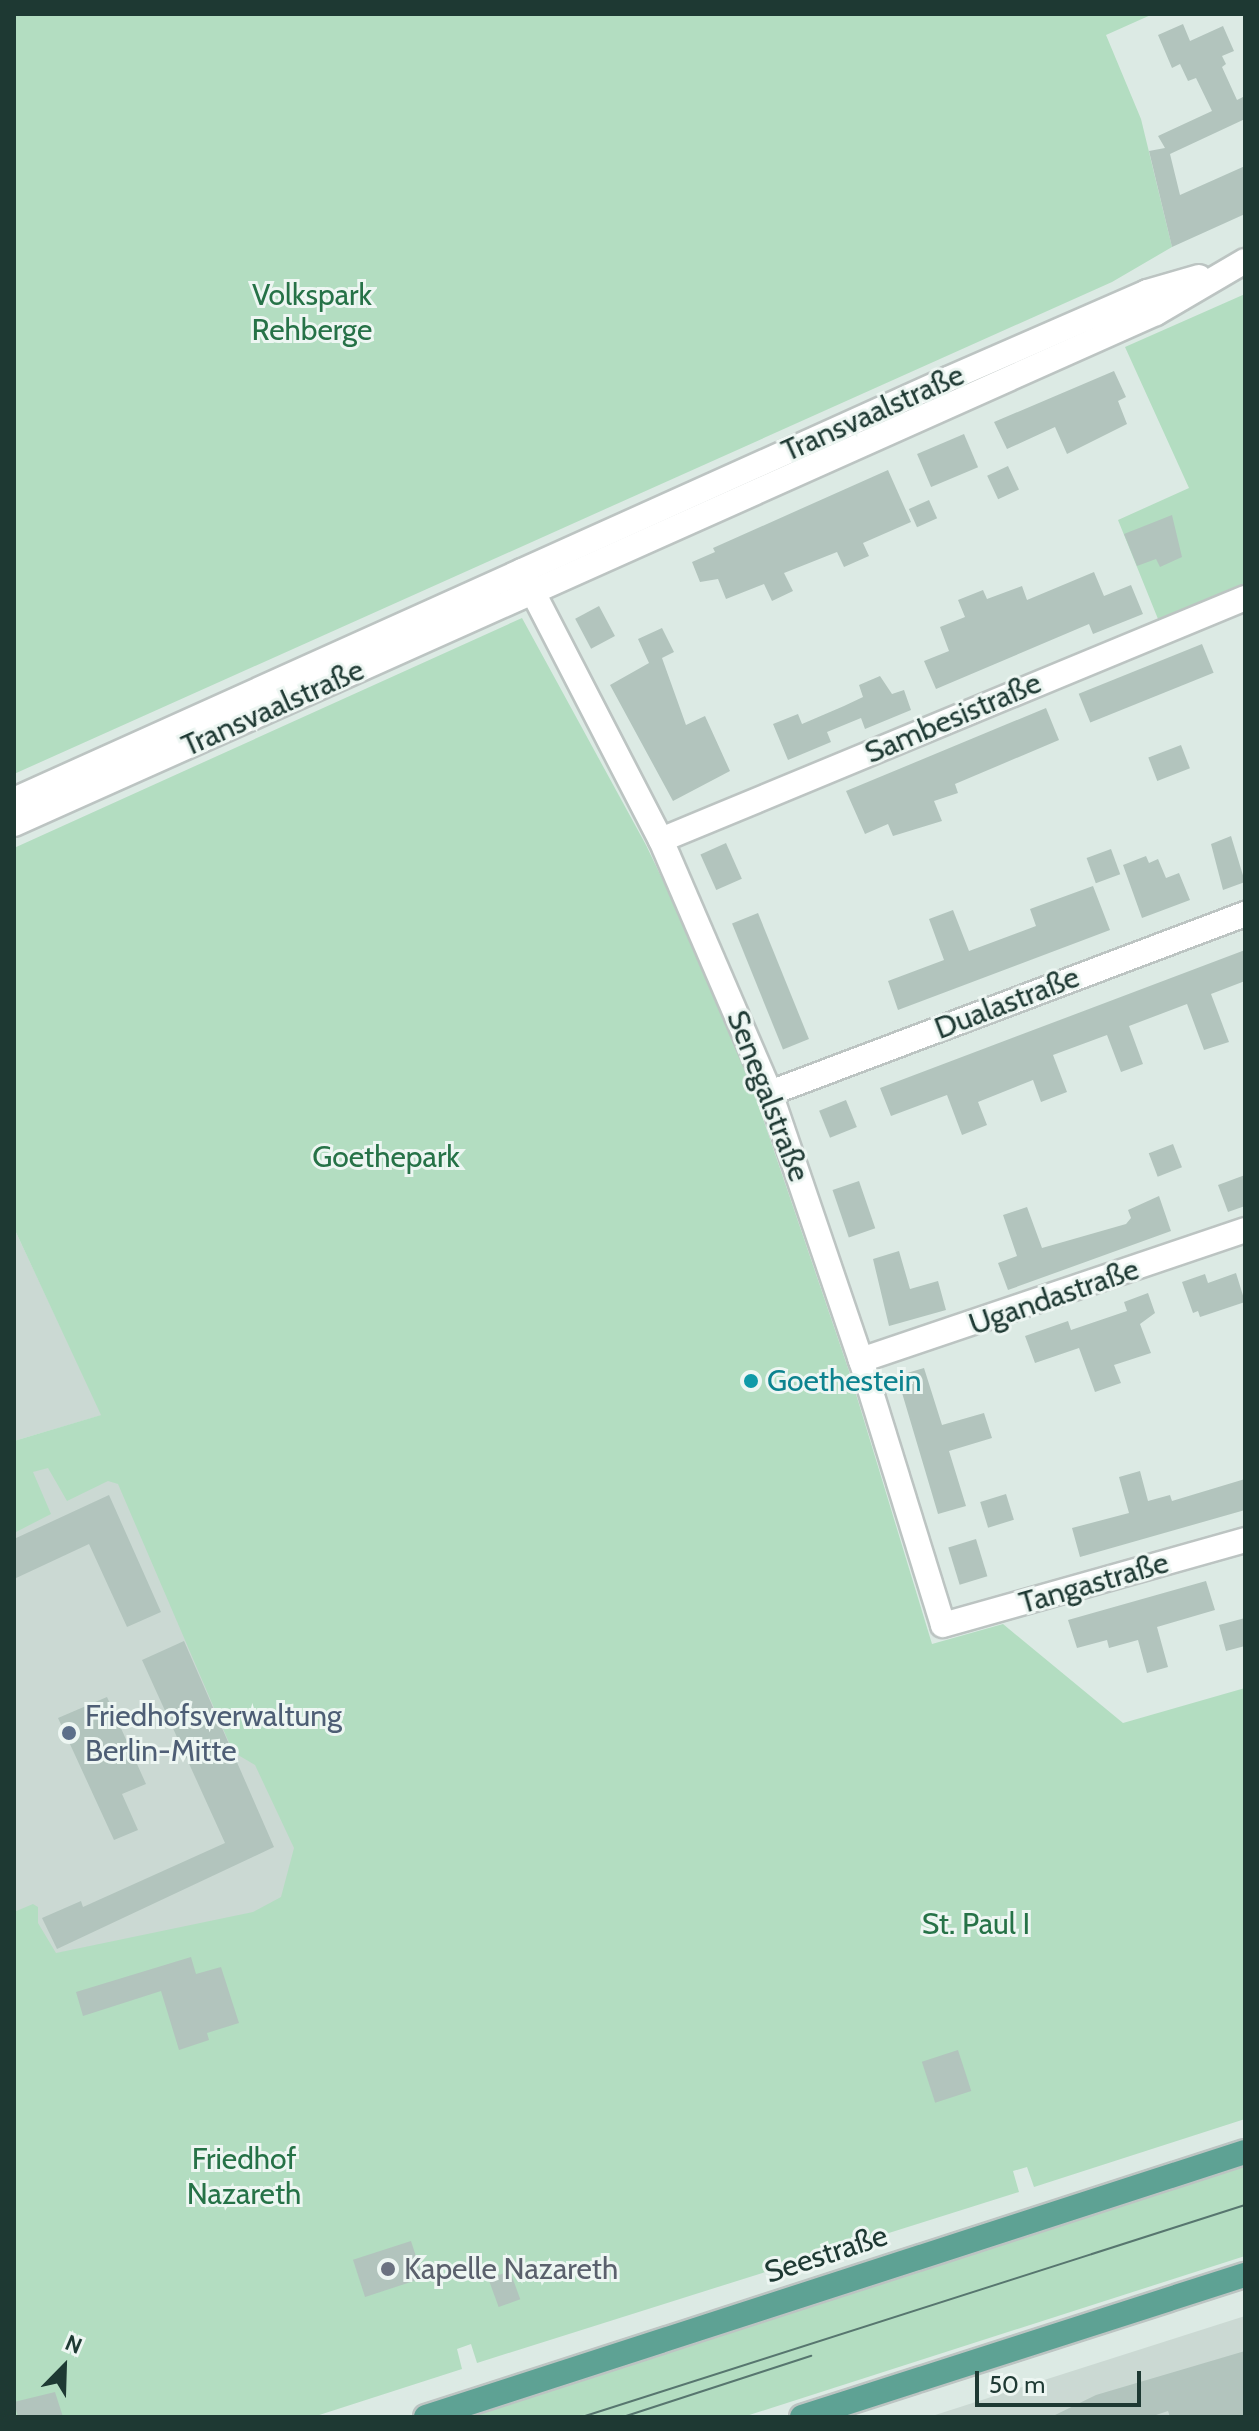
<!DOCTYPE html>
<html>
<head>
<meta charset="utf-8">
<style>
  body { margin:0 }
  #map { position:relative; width:1259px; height:2431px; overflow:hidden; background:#dceae4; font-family:Cabin,sans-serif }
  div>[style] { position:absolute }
  .built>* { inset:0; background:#cbd9d3 }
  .green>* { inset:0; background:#b3ddc1 }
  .building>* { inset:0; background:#b2c4bd; transform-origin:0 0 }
  .roads { filter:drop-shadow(2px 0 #bcc4c2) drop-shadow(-2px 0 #bcc4c2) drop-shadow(0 2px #bcc4c2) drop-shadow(0 -2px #bcc4c2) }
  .minor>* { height:24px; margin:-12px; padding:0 12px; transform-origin:12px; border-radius:12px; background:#fff }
  .major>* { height:24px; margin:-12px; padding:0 12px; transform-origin:12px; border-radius:12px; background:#5ea294 }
  .tram>* { height:2px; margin:-1px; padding:0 1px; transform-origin:1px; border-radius:1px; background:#57766f }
  .dots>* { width:22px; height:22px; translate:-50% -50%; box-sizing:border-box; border:4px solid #edf6f2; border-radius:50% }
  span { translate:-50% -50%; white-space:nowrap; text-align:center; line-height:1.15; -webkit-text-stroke:6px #edf6f2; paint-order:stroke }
  .park-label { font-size:30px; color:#267247 }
  .street-label { font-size:30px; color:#1e3933 }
  .culture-label { font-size:30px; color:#0d838f }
  .left { translate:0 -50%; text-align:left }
  .service-label { font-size:30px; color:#4e5e75 }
  .worship-label { font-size:30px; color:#5b616d }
  .frame { position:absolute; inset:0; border:16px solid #1e3933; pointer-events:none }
  .north { position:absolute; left:24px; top:2327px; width:80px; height:80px; -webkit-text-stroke:6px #edf6f2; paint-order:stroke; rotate:23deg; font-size:22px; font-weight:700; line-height:32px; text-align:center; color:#1e3933 }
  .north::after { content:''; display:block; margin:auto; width:28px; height:36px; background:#1e3933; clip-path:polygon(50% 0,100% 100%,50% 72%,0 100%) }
  .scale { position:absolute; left:975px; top:2371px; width:166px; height:36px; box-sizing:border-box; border:4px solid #1e3933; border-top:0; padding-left:10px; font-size:24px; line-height:28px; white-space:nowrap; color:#1e3933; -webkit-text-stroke:6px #edf6f2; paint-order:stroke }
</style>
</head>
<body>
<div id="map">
  <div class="built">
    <div style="clip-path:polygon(14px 1228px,102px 1415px,14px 1441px)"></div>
    <div style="clip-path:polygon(121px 1446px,309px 1865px,292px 1911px,14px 1961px,14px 1477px)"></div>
    <div style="clip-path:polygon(1245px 2316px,1245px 2417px,929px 2417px,1013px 2390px)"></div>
  </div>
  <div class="green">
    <div style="clip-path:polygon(14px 14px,1153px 14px,1106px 35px,1141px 119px,1172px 247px,1112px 282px,14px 774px)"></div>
    <div style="clip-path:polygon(1245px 294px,1245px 584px,1158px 619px,1118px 520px,1189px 488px,1125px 347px)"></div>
    <div style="clip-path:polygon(522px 618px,646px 845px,704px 966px,755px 1095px,849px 1371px,932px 1644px,1003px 1624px,1123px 1723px,1245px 1688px,1245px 2119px,1034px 2187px,1027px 2167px,1013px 2171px,1019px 2192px,477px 2363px,471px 2344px,457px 2349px,462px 2369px,313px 2417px,14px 2417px,14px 1912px,33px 1904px,38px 1907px,38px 1923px,56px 1953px,253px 1912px,281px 1897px,294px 1848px,255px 1765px,233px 1752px,118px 1484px,108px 1481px,67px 1501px,48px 1468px,33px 1472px,51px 1514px,14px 1533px,14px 1441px,101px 1415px,14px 1228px,14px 848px)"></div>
    <div style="clip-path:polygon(1245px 2166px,1245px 2256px,743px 2417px,466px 2417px)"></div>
  </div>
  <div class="building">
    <div style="clip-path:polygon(1183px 24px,1190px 41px,1223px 26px,1234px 51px,1222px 56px,1226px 64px,1222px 67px,1237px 100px,1245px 96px,1245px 119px,1170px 154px,1180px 195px,1245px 166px,1245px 214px,1172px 247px,1149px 151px,1165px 148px,1158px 136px,1212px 111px,1196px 78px,1188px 81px,1180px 64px,1172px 68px,1158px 35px)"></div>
    <div style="clip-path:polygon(1114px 371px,1126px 397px,1118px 401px,1127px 424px,1067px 454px,1055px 427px,1007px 449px,994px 422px)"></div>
    <div style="left:964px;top:434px;width:36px;height:51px;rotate:67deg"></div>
    <div style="left:1008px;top:466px;width:26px;height:23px;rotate:65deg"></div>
    <div style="clip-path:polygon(888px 470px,911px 522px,863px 543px,869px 556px,844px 567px,837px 552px,784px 573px,793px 591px,772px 601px,764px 584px,726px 599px,718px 579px,700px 582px,692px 562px,715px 552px,713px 548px)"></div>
    <div style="left:929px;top:500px;width:20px;height:22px;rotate:66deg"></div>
    <div style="clip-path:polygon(1172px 515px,1182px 557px,1160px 567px,1156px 559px,1137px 566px,1124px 534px)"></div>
    <div style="clip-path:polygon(1094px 572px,1104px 596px,1131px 585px,1143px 614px,1093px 634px,1089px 624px,936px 689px,924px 661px,949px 651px,940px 627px,965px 617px,958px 600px,983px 590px,987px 599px,1022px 586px,1027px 600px)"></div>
    <div style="left:599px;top:606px;width:34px;height:27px;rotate:62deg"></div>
    <div style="clip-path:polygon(662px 628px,674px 652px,662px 658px,686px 725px,705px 716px,730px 771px,673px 801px,610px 685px,649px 663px,638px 639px)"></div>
    <div style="left:1202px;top:644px;width:31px;height:133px;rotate:68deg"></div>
    <div style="clip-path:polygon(880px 676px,892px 694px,904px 690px,911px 710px,865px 729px,861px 718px,827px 732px,831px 742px,788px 760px,773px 724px,798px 714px,802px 724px,844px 706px,863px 697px,859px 685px)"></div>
    <div style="clip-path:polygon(1046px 708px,1059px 740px,955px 784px,958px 793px,934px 801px,942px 821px,893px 836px,888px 824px,865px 834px,846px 791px)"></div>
    <div style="left:1181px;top:745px;width:25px;height:35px;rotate:69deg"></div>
    <div style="clip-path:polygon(1231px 836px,1245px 882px,1223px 890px,1211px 844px)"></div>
    <div style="left:726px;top:843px;width:39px;height:28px;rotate:66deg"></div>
    <div style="left:1111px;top:849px;width:27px;height:26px;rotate:70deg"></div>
    <div style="clip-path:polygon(1146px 856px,1149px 863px,1158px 859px,1166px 878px,1179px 873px,1190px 900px,1142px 918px,1123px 865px)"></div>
    <div style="clip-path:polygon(1093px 886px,1110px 930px,898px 1010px,888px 981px,944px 960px,929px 919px,953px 910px,969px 951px,1036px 926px,1030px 909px)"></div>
    <div style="left:758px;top:913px;width:136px;height:28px;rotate:68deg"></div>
    <div style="clip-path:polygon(1245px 950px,1245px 981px,1211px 994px,1229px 1042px,1204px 1050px,1187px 1004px,1129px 1026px,1143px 1064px,1121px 1072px,1107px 1035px,1053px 1055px,1067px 1092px,1041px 1102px,1033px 1080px,978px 1102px,987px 1125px,962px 1135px,947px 1095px,891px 1116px,880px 1088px)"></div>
    <div style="left:846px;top:1100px;width:29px;height:29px;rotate:68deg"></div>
    <div style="left:1173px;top:1144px;width:25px;height:26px;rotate:69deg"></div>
    <div style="clip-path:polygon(1245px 1175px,1245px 1206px,1228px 1212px,1218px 1185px)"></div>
    <div style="left:859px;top:1181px;width:50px;height:28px;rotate:71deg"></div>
    <div style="clip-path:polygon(1159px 1196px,1171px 1231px,1008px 1290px,998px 1263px,1017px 1256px,1003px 1215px,1027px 1207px,1042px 1248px,1126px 1224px,1131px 1218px,1128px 1210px)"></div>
    <div style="clip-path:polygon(899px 1251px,910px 1289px,938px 1281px,946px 1310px,889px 1326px,873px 1259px)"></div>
    <div style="clip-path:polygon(1236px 1273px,1245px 1302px,1200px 1317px,1198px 1311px,1193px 1313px,1182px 1282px,1205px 1274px,1208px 1283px)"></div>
    <div style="clip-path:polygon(1148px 1293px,1155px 1313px,1140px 1324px,1151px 1353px,1114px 1365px,1121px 1383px,1095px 1392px,1079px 1348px,1035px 1363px,1025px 1336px,1068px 1321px,1071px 1330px,1127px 1311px,1124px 1302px)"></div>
    <div style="clip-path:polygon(924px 1368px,942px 1425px,984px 1413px,992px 1438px,949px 1451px,966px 1506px,938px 1514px,897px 1376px)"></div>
    <div style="clip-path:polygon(1140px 1471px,1148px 1501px,1170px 1495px,1172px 1501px,1245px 1479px,1245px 1510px,1080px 1557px,1072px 1528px,1129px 1513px,1119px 1477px)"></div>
    <div style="left:1006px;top:1494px;width:27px;height:27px;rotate:73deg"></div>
    <div style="clip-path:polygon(109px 1495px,161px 1612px,127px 1627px,89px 1544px,14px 1579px,14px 1539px)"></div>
    <div style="left:976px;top:1539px;width:39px;height:29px;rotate:73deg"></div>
    <div style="clip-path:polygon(1206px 1581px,1215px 1610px,1157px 1627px,1168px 1667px,1147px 1673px,1138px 1640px,1109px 1648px,1107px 1640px,1077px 1648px,1068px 1620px)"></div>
    <div style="clip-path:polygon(1245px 1618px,1245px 1646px,1226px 1651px,1219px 1625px)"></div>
    <div style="clip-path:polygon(184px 1641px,274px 1847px,57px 1949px,42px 1918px,81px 1901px,83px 1907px,225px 1843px,142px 1660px)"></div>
    <div style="clip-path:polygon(107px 1697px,146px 1784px,122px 1794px,138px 1830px,114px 1840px,58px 1718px)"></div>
    <div style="clip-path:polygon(191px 1957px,196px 1974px,221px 1967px,239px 2023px,207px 2033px,209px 2040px,179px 2050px,161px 1991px,83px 2016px,76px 1992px)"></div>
    <div style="left:958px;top:2050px;width:43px;height:38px;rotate:72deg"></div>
    <div style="left:411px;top:2241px;width:39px;height:61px;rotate:72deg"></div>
    <div style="left:510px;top:2271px;width:30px;height:23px;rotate:70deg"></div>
    <div style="clip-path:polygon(1245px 2351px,1245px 2417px,1170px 2417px,1168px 2411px,1150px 2417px,1051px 2417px,1096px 2395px)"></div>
    <div style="clip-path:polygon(55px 2392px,63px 2417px,18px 2417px,14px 2402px)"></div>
  </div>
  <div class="roads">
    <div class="minor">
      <div style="left:522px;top:571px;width:303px;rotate:62.7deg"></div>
      <div style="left:661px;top:840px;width:275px;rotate:66.7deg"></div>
      <div style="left:770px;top:1093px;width:282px;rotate:71.2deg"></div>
      <div style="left:861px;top:1360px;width:277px;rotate:72.8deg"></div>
      <div style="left:943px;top:1625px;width:314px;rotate:-15.7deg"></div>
      <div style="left:14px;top:800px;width:1024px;rotate:-24.26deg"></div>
      <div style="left:948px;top:379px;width:217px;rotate:-23.6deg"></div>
      <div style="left:1147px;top:292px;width:54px;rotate:-16.1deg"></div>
      <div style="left:14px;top:824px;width:1251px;rotate:-24.11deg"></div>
      <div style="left:1156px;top:313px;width:103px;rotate:-30.3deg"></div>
      <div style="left:661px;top:840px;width:632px;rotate:-22.51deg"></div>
      <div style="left:770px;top:1093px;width:508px;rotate:-20.65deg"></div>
      <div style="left:861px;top:1360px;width:405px;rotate:-18.7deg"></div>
    </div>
    <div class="major">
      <div style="left:426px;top:2417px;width:861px;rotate:-17.93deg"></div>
      <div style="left:802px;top:2417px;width:465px;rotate:-17.8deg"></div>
    </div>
  </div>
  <div class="tram">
    <div style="left:582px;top:2417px;width:696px;rotate:-17.73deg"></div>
    <div style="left:623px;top:2417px;width:198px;rotate:-18deg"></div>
  </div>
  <div class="dots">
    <div style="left:751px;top:1381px;background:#0f9aa8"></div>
    <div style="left:69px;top:1733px;background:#5c6f8a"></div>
    <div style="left:388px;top:2269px;background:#6b7280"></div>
  </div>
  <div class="park-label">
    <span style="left:312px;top:312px">Volkspark<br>Rehberge</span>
    <span style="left:386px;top:1157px">Goethepark</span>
    <span style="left:976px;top:1924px">St. Paul I</span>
    <span style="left:244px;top:2176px">Friedhof<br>Nazareth</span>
  </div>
  <div class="street-label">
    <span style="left:873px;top:413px;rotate:-24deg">Transvaalstraße</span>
    <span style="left:273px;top:708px;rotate:-24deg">Transvaalstraße</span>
    <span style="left:953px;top:718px;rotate:-23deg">Sambesistraße</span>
    <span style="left:1007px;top:1003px;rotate:-21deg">Dualastraße</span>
    <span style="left:768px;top:1096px;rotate:69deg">Senegalstraße</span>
    <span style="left:1054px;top:1297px;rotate:-19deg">Ugandastraße</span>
    <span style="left:1094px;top:1583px;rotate:-16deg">Tangastraße</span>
    <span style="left:826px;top:2254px;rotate:-18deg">Seestraße</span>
  </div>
  <div class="culture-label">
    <span class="left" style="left:767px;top:1381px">Goethestein</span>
  </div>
  <div class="service-label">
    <span class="left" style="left:85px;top:1733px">Friedhofsverwaltung<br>Berlin-Mitte</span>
  </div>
  <div class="worship-label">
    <span class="left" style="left:404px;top:2269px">Kapelle Nazareth</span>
  </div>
  <div class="frame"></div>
  <div class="north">N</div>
  <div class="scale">50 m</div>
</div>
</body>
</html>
